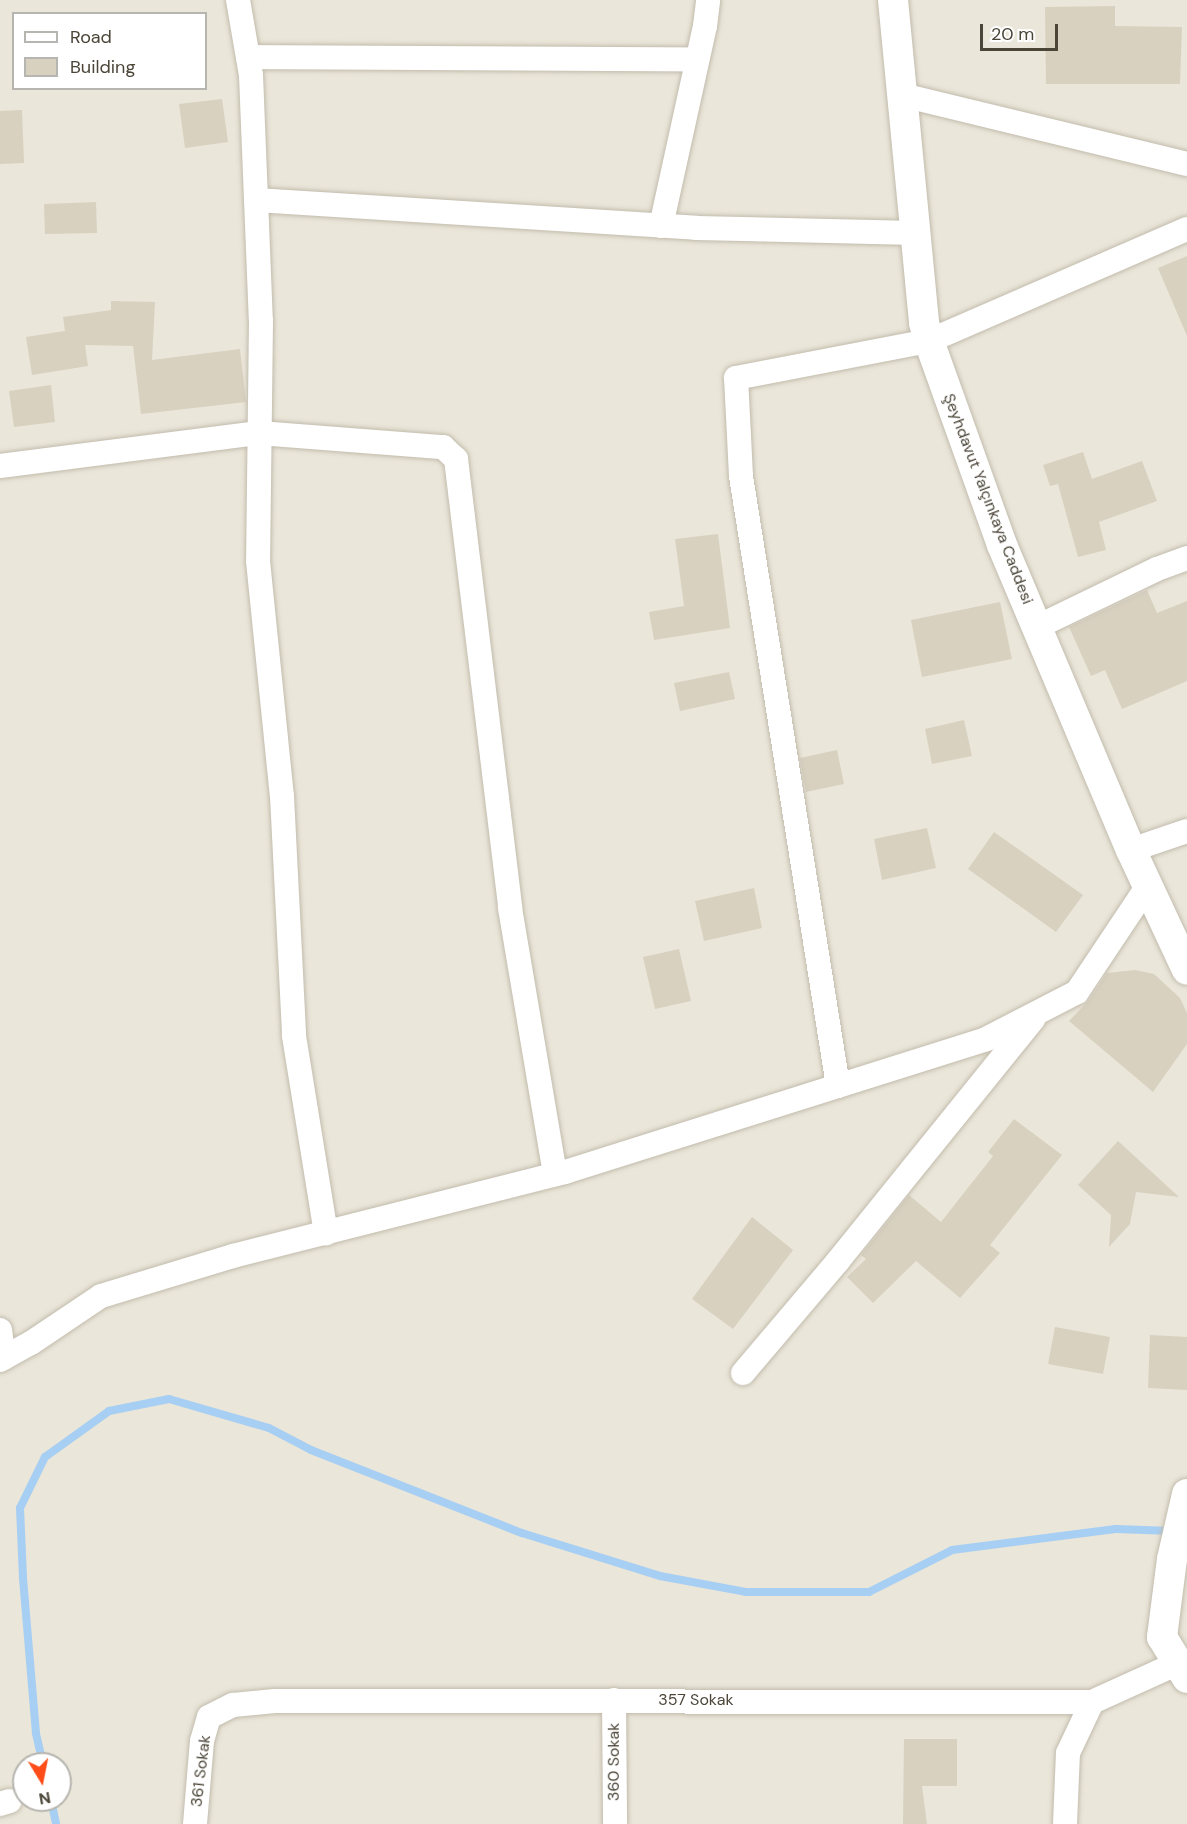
<!DOCTYPE html>
<html>
<head>
<meta charset="utf-8">
<style>
  body { margin:0 }
  #map { position:relative; width:1187px; height:1824px; overflow:hidden; background:#f6f4eb; font-family:"DM Sans",sans-serif }
  div>[style] { position:absolute }
  .residential>* { inset:0; background:#eae6d9 }
  .stream>* { height:8px; margin:-4px; padding:0 4px; transform-origin:4px; border-radius:4px; background:#a7cef3 }
  .building>* { inset:0; background:#d8d1c0 }
  .roads { filter:drop-shadow(0 0 2px #c2bcad) drop-shadow(0 0 2px #c2bcad) }
  .minor>* { height:24px; margin:-12px; padding:0 12px; transform-origin:12px; border-radius:12px; background:#fff }
  .tertiary>* { height:30px; margin:-15px; padding:0 15px; transform-origin:15px; border-radius:15px; background:#fff }
  span { translate:-50% -50%; white-space:nowrap; text-align:center; line-height:1.15; -webkit-text-stroke:5px #fff; paint-order:stroke }
  .street-label { font-size:16px; color:#4b4538 }
  .legend { position:absolute; left:12px; top:12px; width:195px; height:78px; box-sizing:border-box; background:#fff; border:2px solid #b7b5af; margin:0; padding:8px 10px; list-style:none; font-size:18px; color:#4b4538 }
  .legend li { display:flex; align-items:center; gap:12px; height:30px }
  .legend b { width:30px; border:2px solid #b7b5af }
  .north { position:absolute; left:12px; top:1752px; width:60px; height:60px; box-sizing:border-box; background:#fff; border:2px solid #b7b5af; border-radius:50%; rotate:170deg; font-size:16px; font-weight:700; line-height:24px; text-align:center; color:#4b4538 }
  .north::after { content:''; display:block; margin:auto; width:21px; height:27px; background:#ff4d19; clip-path:polygon(50% 0,100% 100%,50% 72%,0 100%) }
  .scale { position:absolute; left:980px; top:24px; width:78px; height:27px; box-sizing:border-box; border:3px solid #4b4538; border-top:0; padding-left:8px; font-size:18px; line-height:21px; white-space:nowrap; color:#4b4538; -webkit-text-stroke:4px #fff; paint-order:stroke }
</style>
</head>
<body>
<div id="map">
  <div class="residential">
    <i style="clip-path:polygon(evenodd,0 0,1187px 0,1187px 1824px,0 1824px,0 0,14px 14px,206px 14px,206px 88px,14px 88px,14px 14px,0 0,24px 1764px,60px 1764px,60px 1800px,24px 1800px,24px 1764px)"></i>
  </div>
  <div class="stream">
    <i style="left:43px;top:1764px;width:32px;rotate:-103deg"></i>
    <i style="left:36px;top:1733px;width:157px;rotate:-94.8deg"></i>
    <i style="left:23px;top:1577px;width:69px;rotate:-92.5deg"></i>
    <i style="left:20px;top:1508px;width:57px;rotate:-63.9deg"></i>
    <i style="left:45px;top:1457px;width:79px;rotate:-35.7deg"></i>
    <i style="left:109px;top:1411px;width:61px;rotate:-11.3deg"></i>
    <i style="left:169px;top:1399px;width:104px;rotate:16.2deg"></i>
    <i style="left:269px;top:1428px;width:47px;rotate:27.6deg"></i>
    <i style="left:311px;top:1450px;width:227px;rotate:21.5deg"></i>
    <i style="left:522px;top:1533px;width:145px;rotate:17.3deg"></i>
    <i style="left:660px;top:1576px;width:87px;rotate:10.5deg"></i>
    <i style="left:746px;top:1592px;width:123px"></i>
    <i style="left:869px;top:1592px;width:93px;rotate:-26.8deg"></i>
    <i style="left:952px;top:1550px;width:165px;rotate:-7.3deg"></i>
    <i style="left:1116px;top:1529px;width:56px;rotate:2deg"></i>
    <i style="left:51px;top:1800px;width:25px;rotate:78deg"></i>
  </div>
  <div class="building">
    <i style="clip-path:polygon(1115px 6px,1115px 26px,1182px 27px,1180px 84px,1046px 84px,1045px 7px)"></i>
    <i style="clip-path:polygon(222px 99px,228px 142px,185px 148px,179px 104px)"></i>
    <i style="clip-path:polygon(22px 110px,24px 163px,0 164px,0 111px)"></i>
    <i style="clip-path:polygon(96px 202px,97px 233px,45px 234px,44px 204px)"></i>
    <i style="clip-path:polygon(1187px 256px,1187px 336px,1158px 268px)"></i>
    <i style="clip-path:polygon(111px 301px,155px 302px,152px 360px,240px 349px,246px 402px,141px 414px,133px 346px,85px 345px,88px 366px,32px 375px,26px 337px,65px 331px,63px 317px,111px 310px)"></i>
    <i style="clip-path:polygon(51px 385px,55px 422px,14px 427px,9px 391px)"></i>
    <i style="clip-path:polygon(1083px 452px,1092px 479px,1142px 461px,1157px 501px,1099px 522px,1106px 550px,1078px 557px,1058px 484px,1050px 486px,1043px 465px)"></i>
    <i style="clip-path:polygon(718px 534px,730px 628px,654px 640px,649px 612px,684px 606px,675px 539px)"></i>
    <i style="clip-path:polygon(1147px 590px,1157px 613px,1187px 601px,1187px 681px,1122px 709px,1105px 670px,1091px 676px,1069px 627px)"></i>
    <i style="clip-path:polygon(1000px 602px,1012px 659px,922px 677px,911px 620px)"></i>
    <i style="clip-path:polygon(729px 672px,735px 699px,680px 711px,674px 683px)"></i>
    <i style="clip-path:polygon(964px 720px,972px 756px,932px 764px,925px 729px)"></i>
    <i style="clip-path:polygon(837px 750px,844px 784px,806px 792px,800px 758px)"></i>
    <i style="clip-path:polygon(927px 828px,936px 868px,882px 880px,874px 839px)"></i>
    <i style="clip-path:polygon(994px 832px,1083px 895px,1056px 932px,968px 869px)"></i>
    <i style="clip-path:polygon(754px 888px,762px 928px,704px 941px,695px 901px)"></i>
    <i style="clip-path:polygon(679px 949px,691px 1001px,655px 1009px,643px 957px)"></i>
    <i style="clip-path:polygon(1135px 970px,1154px 974px,1180px 998px,1187px 1013px,1187px 1044px,1153px 1092px,1069px 1021px,1089px 1000px,1107px 973px)"></i>
    <i style="clip-path:polygon(1014px 1119px,1062px 1155px,990px 1245px,1000px 1253px,960px 1298px,916px 1261px,873px 1303px,847px 1277px,866px 1259px,861px 1255px,909px 1195px,941px 1222px,993px 1156px,988px 1152px)"></i>
    <i style="clip-path:polygon(1118px 1141px,1179px 1197px,1136px 1192px,1130px 1224px,1109px 1247px,1111px 1215px,1078px 1185px)"></i>
    <i style="clip-path:polygon(752px 1217px,793px 1250px,733px 1329px,692px 1299px)"></i>
    <i style="clip-path:polygon(1055px 1327px,1110px 1337px,1103px 1374px,1048px 1364px)"></i>
    <i style="clip-path:polygon(1150px 1335px,1187px 1337px,1187px 1390px,1148px 1388px)"></i>
    <i style="clip-path:polygon(904px 1739px,957px 1739px,957px 1786px,922px 1786px,927px 1824px,903px 1824px)"></i>
  </div>
  <div class="roads">
    <div class="minor">
      <i style="left:238px;top:0;width:76px;rotate:80.2deg"></i>
      <i style="left:251px;top:75px;width:246px;rotate:87.7deg"></i>
      <i style="left:261px;top:321px;width:240px;rotate:90.7deg"></i>
      <i style="left:258px;top:561px;width:236px;rotate:84.2deg"></i>
      <i style="left:282px;top:796px;width:240px;rotate:87.1deg"></i>
      <i style="left:294px;top:1036px;width:200px;rotate:80.8deg"></i>
      <i style="left:248px;top:57px;width:448px;rotate:0.3deg"></i>
      <i style="left:902px;top:95px;width:293px;rotate:13.6deg"></i>
      <i style="left:256px;top:200px;width:441px;rotate:3.6deg"></i>
      <i style="left:696px;top:228px;width:220px;rotate:1.3deg"></i>
      <i style="left:661px;top:226px;width:205px;rotate:-77.6deg"></i>
      <i style="left:705px;top:26px;width:26px;rotate:-83deg"></i>
      <i style="left:0;top:466px;width:261px;rotate:-7.3deg"></i>
      <i style="left:259px;top:433px;width:185px;rotate:4.4deg"></i>
      <i style="left:443px;top:447px;width:18px;rotate:43deg"></i>
      <i style="left:456px;top:459px;width:452px;rotate:83.1deg"></i>
      <i style="left:510px;top:908px;width:270px;rotate:80.4deg"></i>
      <i style="left:1037px;top:627px;width:133px;rotate:-25.8deg"></i>
      <i style="left:1157px;top:569px;width:32px;rotate:-20deg"></i>
      <i style="left:1131px;top:850px;width:59px;rotate:-18.7deg"></i>
      <i style="left:838px;top:1086px;width:618px;rotate:-99.04deg"></i>
      <i style="left:741px;top:476px;width:98px;rotate:-92.9deg"></i>
      <i style="left:736px;top:378px;width:197px;rotate:-10.9deg"></i>
      <i style="left:929px;top:341px;width:281px;rotate:-23.5deg"></i>
      <i style="left:0;top:1330px;width:28px;rotate:82deg"></i>
      <i style="left:0;top:1360px;width:35px;rotate:-29deg"></i>
      <i style="left:31px;top:1343px;width:84px;rotate:-33.9deg"></i>
      <i style="left:101px;top:1296px;width:138px;rotate:-16.9deg"></i>
      <i style="left:233px;top:1256px;width:342px;rotate:-14.2deg"></i>
      <i style="left:565px;top:1172px;width:442px;rotate:-17.5deg"></i>
      <i style="left:986px;top:1039px;width:102px;rotate:-27.3deg"></i>
      <i style="left:1077px;top:992px;width:126px;rotate:-56.3deg"></i>
      <i style="left:743px;top:1373px;width:147px;rotate:-49.7deg"></i>
      <i style="left:838px;top:1261px;width:311px;rotate:-51.1deg"></i>
      <i style="left:614px;top:1700px;width:124px;rotate:89.5deg"></i>
      <i style="left:0;top:1804px;width:10px;rotate:-17deg"></i>
      <i style="left:195px;top:1824px;width:83px;rotate:-85.2deg"></i>
      <i style="left:202px;top:1741px;width:25px;rotate:-74deg"></i>
      <i style="left:209px;top:1717px;width:27px;rotate:-27deg"></i>
      <i style="left:233px;top:1705px;width:42px;rotate:-5.4deg"></i>
      <i style="left:275px;top:1701px;width:817px;rotate:0.07deg"></i>
      <i style="left:1092px;top:1702px;width:94px;rotate:-24.4deg"></i>
      <i style="left:1065px;top:1824px;width:71px;rotate:-87.6deg"></i>
      <i style="left:1068px;top:1753px;width:56px;rotate:-64.8deg"></i>
    </div>
    <div class="tertiary">
      <i style="left:893px;top:0;width:324px;rotate:84.5deg"></i>
      <i style="left:924px;top:323px;width:19px;rotate:74deg"></i>
      <i style="left:929px;top:341px;width:217px;rotate:70.3deg"></i>
      <i style="left:1002px;top:545px;width:331px;rotate:67.1deg"></i>
      <i style="left:1131px;top:850px;width:132px;rotate:65deg"></i>
      <i style="left:1187px;top:1494px;width:67px;rotate:103deg"></i>
      <i style="left:1172px;top:1559px;width:79px;rotate:97.3deg"></i>
      <i style="left:1162px;top:1637px;width:48px;rotate:58.6deg"></i>
    </div>
  </div>
  <div class="street-label">
    <span style="left:988px;top:499px;rotate:69deg">Şeyhdavut Yalçınkaya Caddesi</span>
    <span style="left:696px;top:1700px">357 Sokak</span>
    <span style="left:614px;top:1762px;rotate:-90deg">360 Sokak</span>
    <span style="left:201px;top:1771px;rotate:-83deg">361 Sokak</span>
  </div>
  <ul class="legend">
  <li><b style="height:8px;background:#fff"></b>Road</li>
  <li><b style="height:16px;background:#d8d1c0"></b>Building</li>
  </ul>
  <div class="north">N</div>
  <div class="scale">20 m</div>
</div>
</body>
</html>
